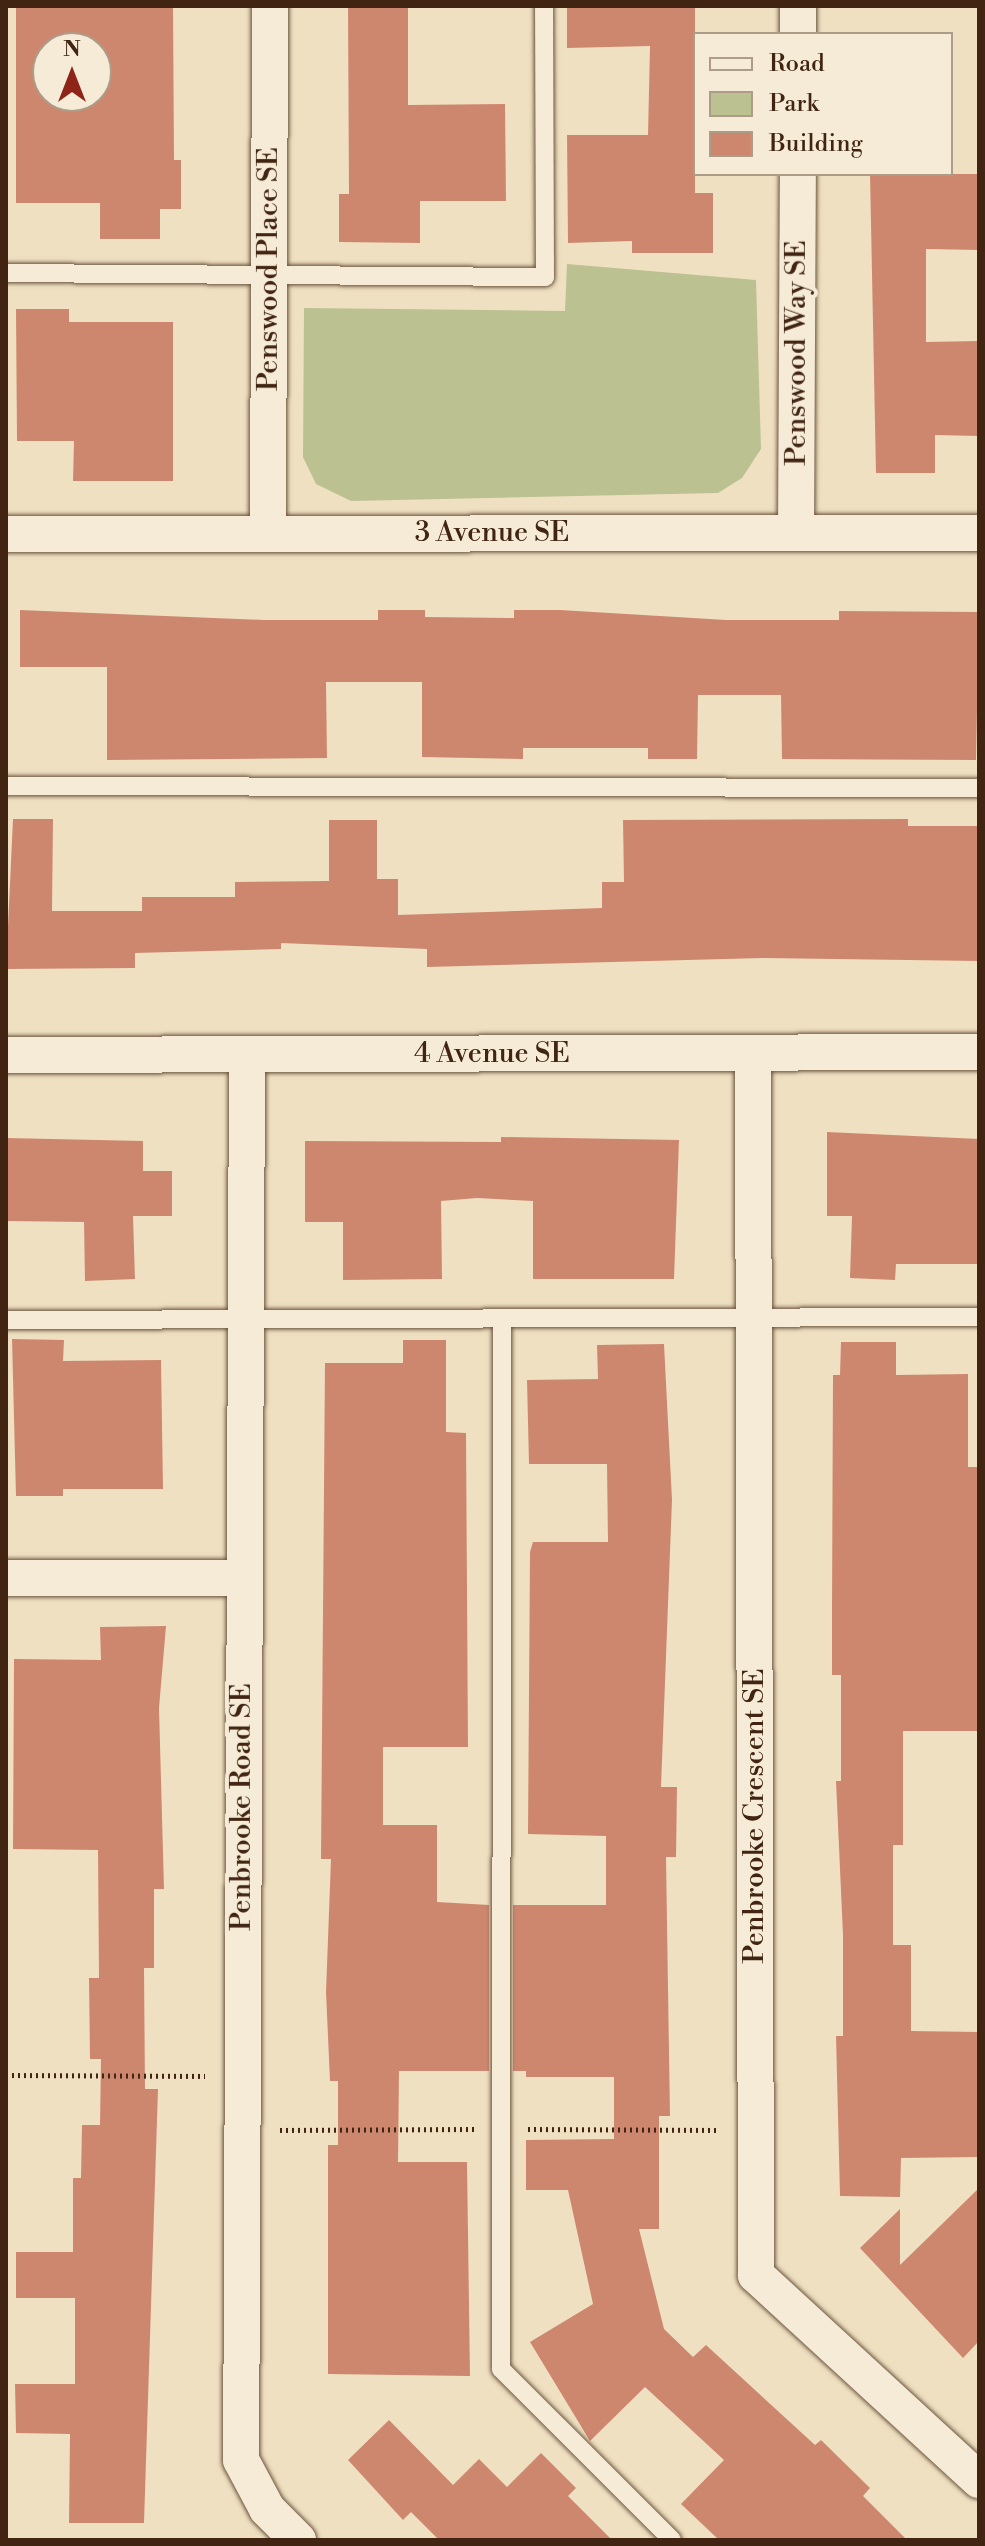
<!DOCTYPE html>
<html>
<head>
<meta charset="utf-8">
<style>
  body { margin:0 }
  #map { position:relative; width:985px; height:2546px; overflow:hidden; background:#efe0c1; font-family:"Libre Bodoni",serif }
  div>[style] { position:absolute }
  .green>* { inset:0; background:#bcc191 }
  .building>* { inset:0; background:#ce876f }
  .path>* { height:5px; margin-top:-2.5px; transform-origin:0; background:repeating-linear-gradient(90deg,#412512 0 2px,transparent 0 6px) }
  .roads { filter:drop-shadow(0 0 2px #6c543e) drop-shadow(0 0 2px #6c543e) }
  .lane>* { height:18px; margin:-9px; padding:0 9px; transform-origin:9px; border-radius:9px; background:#f5ebd7 }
  .street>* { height:36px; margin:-18px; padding:0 18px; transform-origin:18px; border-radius:18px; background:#f5ebd7 }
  span { translate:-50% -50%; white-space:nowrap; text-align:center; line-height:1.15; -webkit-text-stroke:8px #f5ebd7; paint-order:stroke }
  .street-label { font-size:28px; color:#412512 }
  .frame { position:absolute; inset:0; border:8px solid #412512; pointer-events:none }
  .legend { position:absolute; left:693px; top:32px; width:260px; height:144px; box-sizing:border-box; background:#f5ebd7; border:2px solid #ad9c88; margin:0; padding:10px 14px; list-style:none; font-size:24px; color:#412512 }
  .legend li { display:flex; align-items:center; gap:16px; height:40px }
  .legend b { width:40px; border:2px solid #ad9c88 }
  .north { position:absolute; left:32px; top:32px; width:80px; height:80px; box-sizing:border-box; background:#f5ebd7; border:2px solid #ad9c88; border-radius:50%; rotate:0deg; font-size:22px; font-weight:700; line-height:32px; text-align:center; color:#412512 }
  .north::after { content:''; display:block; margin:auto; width:28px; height:36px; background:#8f2418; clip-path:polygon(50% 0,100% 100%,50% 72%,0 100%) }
</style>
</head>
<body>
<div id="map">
  <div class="green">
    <i style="clip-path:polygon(567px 264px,756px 280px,761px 449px,742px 478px,718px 493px,351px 501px,316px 484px,303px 457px,304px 308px,565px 311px)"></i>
  </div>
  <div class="building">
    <i style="clip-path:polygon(evenodd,16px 6px,173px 6px,174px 160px,181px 160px,181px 209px,160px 209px,160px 239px,100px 239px,100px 203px,16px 203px,16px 6px,48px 48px,96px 48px,96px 96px,48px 96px,48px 48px)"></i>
    <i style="clip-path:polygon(348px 6px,408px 6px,408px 105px,505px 104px,506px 201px,420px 201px,420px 243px,339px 242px,339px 194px,349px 194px)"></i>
    <i style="clip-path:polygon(567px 6px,695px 7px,695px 193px,713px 193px,713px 253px,632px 253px,632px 241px,568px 243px,567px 135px,648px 135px,650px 46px,567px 48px)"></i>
    <i style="clip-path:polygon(870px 174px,979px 174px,979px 250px,926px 249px,926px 342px,979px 341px,979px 436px,935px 435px,935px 473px,876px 473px)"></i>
    <i style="clip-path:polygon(16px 309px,69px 309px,69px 322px,173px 322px,173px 481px,73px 481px,74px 441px,17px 441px)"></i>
    <i style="clip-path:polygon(20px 610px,264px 620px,378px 620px,378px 610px,425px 610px,425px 617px,514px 618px,514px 610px,560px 610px,726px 620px,839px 620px,839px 611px,979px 612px,976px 760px,782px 759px,781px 695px,698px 695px,697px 759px,648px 759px,648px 748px,523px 748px,523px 759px,422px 757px,422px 682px,326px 682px,327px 758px,107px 760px,107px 667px,20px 667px)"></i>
    <i style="clip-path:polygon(13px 819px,53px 819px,52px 911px,142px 911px,142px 897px,235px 897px,235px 882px,329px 881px,329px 820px,377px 820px,377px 879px,398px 879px,398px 915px,602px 908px,602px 882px,624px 882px,623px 820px,908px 819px,908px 826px,979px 826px,979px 961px,763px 958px,427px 967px,427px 949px,281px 943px,281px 949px,135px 953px,135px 968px,6px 969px)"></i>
    <i style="clip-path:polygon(827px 1132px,979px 1139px,979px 1264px,896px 1264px,895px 1280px,850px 1278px,852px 1216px,827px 1216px)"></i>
    <i style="clip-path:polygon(501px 1137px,679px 1140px,674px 1279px,533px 1279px,533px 1201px,477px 1198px,441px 1201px,442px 1279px,343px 1280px,343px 1222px,305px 1222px,305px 1141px,501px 1142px)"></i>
    <i style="clip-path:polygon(6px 1138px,143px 1141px,143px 1171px,172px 1171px,172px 1216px,133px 1216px,135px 1279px,85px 1281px,84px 1222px,6px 1221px)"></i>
    <i style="clip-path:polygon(12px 1339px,64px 1340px,63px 1361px,161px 1360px,163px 1489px,63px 1489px,63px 1496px,16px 1496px)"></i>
    <i style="clip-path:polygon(403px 1340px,446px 1340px,446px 1432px,466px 1433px,468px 1747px,383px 1747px,383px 1825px,437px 1825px,437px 1902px,489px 1905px,489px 2071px,399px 2071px,398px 2162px,467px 2162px,470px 2376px,328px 2374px,328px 2145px,338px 2145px,338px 2081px,330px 2081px,326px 1992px,331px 1859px,321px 1859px,325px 1363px,403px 1363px)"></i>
    <i style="clip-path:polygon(841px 1342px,896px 1342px,896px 1375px,968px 1374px,968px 1467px,977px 1467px,979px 1731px,903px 1731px,903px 1845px,893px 1845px,893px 1945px,911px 1945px,911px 2031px,979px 2032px,979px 2157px,901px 2158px,900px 2197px,840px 2196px,836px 2036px,843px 2036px,843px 1935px,836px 1781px,841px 1781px,841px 1675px,832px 1675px,832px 1609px,833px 1375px,840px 1375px)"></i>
    <i style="clip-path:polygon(664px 1344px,672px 1500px,661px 1787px,677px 1787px,676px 1857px,666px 1857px,670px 2116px,659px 2116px,659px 2229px,639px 2229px,664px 2329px,693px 2357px,706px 2345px,815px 2445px,821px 2440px,870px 2488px,863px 2496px,907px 2540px,719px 2540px,681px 2504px,724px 2460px,645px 2387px,590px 2441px,530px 2342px,593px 2304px,568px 2190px,526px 2190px,526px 2140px,614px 2139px,614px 2077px,526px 2077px,526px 2071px,513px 2071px,513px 1905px,606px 1905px,606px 1836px,528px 1834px,530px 1552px,533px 1542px,608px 1542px,607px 1464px,529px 1464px,527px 1380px,598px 1379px,597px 1345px)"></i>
    <i style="clip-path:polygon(166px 1626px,159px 1708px,164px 1889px,154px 1889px,154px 1968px,144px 1968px,145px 2089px,158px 2089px,144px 2523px,69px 2523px,70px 2434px,16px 2433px,15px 2384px,75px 2384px,75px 2298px,16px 2298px,16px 2252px,73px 2252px,73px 2178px,81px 2178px,82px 2125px,100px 2125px,101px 2059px,90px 2059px,89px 1978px,99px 1978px,98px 1850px,13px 1849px,14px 1659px,101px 1660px,100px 1627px)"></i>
    <i style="clip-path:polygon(979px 2188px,979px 2341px,963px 2358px,860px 2248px,900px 2209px,900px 2265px)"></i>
    <i style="clip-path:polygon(389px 2420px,453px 2485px,479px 2459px,507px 2487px,541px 2453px,576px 2488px,568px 2496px,612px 2540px,439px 2540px,411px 2512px,403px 2520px,348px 2460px)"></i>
  </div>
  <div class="path">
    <i style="left:6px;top:2075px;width:199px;rotate:0.3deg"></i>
    <i style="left:528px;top:2129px;width:190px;rotate:0.3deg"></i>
    <i style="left:280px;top:2130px;width:194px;rotate:-0.3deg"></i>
  </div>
  <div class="roads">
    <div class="lane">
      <i style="left:6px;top:273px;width:539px;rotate:0.43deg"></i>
      <i style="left:545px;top:277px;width:271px;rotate:-90.2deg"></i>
      <i style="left:6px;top:786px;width:973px;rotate:0.12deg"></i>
      <i style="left:502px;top:1318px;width:1051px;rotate:90.05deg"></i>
      <i style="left:501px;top:2369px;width:242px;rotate:45deg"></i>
      <i style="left:6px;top:1320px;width:973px;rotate:-0.18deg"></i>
    </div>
    <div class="street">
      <i style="left:798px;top:34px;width:28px;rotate:-90deg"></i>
      <i style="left:268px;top:533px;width:527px;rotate:-89.78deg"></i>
      <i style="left:796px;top:533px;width:359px;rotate:-89.7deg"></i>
      <i style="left:6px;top:534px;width:973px;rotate:-0.06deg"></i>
      <i style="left:753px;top:1053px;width:1222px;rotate:89.86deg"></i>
      <i style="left:756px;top:2275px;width:303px;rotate:42.6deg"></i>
      <i style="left:247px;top:1054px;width:1406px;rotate:90.24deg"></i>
      <i style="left:241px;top:2460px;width:55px;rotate:62deg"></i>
      <i style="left:267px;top:2509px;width:44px;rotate:45deg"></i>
      <i style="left:6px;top:1055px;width:973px;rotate:-0.18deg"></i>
      <i style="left:6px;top:1578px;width:237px"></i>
    </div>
  </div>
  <div class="street-label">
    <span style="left:269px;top:269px;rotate:-90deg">Penswood Place SE</span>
    <span style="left:797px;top:353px;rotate:-90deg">Penswood Way SE</span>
    <span style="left:492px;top:533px">3 Avenue SE</span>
    <span style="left:492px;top:1054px">4 Avenue SE</span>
    <span style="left:242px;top:1807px;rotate:-90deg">Penbrooke Road SE</span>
    <span style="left:755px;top:1816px;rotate:-90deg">Penbrooke Crescent SE</span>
  </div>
  <div class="frame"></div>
  <ul class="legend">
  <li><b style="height:10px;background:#f5ebd7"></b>Road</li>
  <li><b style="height:22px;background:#bcc191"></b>Park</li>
  <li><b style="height:22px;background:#ce876f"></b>Building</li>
  </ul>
  <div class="north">N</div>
</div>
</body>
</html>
